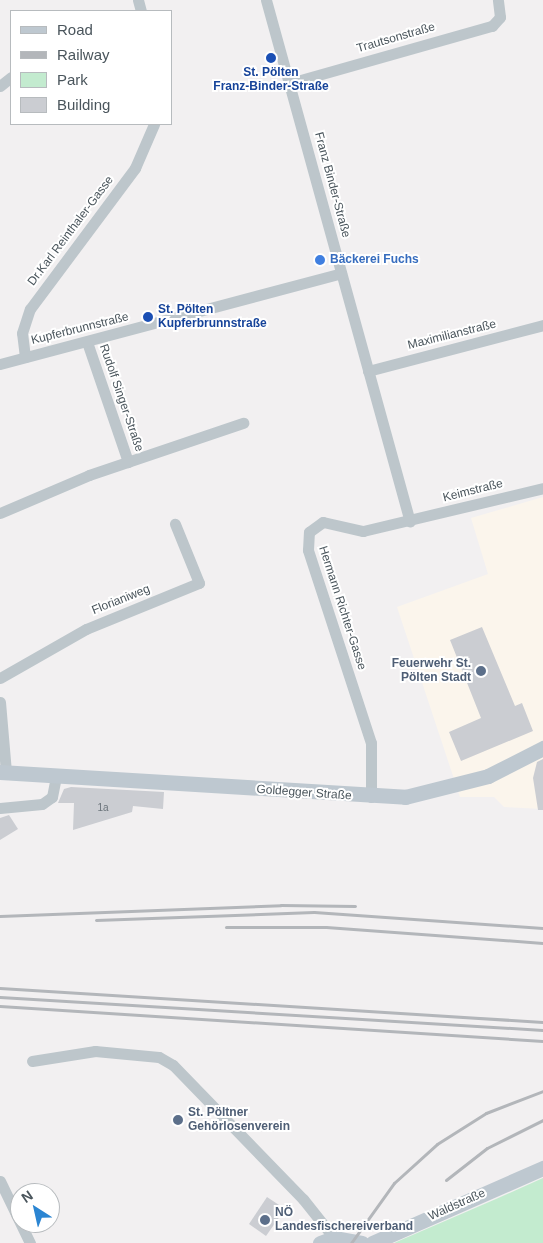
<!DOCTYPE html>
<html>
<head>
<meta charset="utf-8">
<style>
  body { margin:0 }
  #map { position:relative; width:543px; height:1243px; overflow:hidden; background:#f2f0f1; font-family:Arial,sans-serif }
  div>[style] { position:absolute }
  .commercial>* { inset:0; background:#fbf5ec }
  .green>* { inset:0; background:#c3ebcf }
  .building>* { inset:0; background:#cbcdd2 }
  .street>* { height:11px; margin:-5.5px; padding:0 5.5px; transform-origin:5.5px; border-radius:5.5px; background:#bdc6cb }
  .secondary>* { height:15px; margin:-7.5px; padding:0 7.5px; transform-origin:7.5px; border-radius:7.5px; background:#bec8d0 }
  .rail>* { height:3px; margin:-1.5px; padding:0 1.5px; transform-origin:1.5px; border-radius:1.5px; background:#b3b6ba }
  .dots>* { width:14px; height:14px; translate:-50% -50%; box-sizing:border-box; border:2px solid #fff; border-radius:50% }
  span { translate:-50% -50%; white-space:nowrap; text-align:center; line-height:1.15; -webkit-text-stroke:4px #fff; paint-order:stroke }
  .number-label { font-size:10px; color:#6a737a }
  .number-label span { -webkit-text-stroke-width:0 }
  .street-label { font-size:12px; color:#4a555c }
  .transit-label { font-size:12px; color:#164399; font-weight:700 }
  .left { translate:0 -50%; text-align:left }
  .shop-label { font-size:12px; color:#366cbe; font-weight:700 }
  .service-label { font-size:12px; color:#4e5e75; font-weight:700 }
  .right { translate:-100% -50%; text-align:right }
  .legend { position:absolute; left:10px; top:10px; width:162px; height:115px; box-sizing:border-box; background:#fff; border:1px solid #b7bbbe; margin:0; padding:6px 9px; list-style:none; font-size:15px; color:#4a555c }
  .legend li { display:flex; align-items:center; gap:10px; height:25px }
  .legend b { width:25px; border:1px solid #b7bbbe }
  .north { position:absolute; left:10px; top:1183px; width:50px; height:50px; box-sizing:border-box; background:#fff; border:1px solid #b7bbbe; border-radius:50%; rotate:325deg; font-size:14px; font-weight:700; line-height:20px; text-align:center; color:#4a555c }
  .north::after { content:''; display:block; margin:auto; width:18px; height:22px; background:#2b85d2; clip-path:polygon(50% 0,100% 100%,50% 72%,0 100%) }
</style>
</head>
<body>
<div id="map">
  <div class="commercial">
    <i style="clip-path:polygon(543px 497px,543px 809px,504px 807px,494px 797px,460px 797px,397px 607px,488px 574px,471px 518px)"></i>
  </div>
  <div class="green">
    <i style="clip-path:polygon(543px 1178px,543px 1243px,394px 1243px,496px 1199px)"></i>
  </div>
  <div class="building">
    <i style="clip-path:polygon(482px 627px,515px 706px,522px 703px,533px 731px,461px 761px,449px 732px,481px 718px,450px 640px)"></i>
    <i style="clip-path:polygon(543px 759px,543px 810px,538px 810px,533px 778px,537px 762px)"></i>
    <i style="clip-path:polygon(71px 787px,164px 792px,163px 809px,133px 806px,132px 812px,73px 830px,74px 803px,58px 803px,64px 789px)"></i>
    <i style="clip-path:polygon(9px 815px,18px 829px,0 840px,0 818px)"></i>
    <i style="clip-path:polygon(267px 1197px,285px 1209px,266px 1236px,249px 1224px)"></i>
  </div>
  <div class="street">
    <i style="left:138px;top:0;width:11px;rotate:75deg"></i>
    <i style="left:266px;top:0;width:541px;rotate:74.58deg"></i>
    <i style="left:290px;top:83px;width:210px;rotate:-15.8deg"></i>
    <i style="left:492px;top:26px;width:12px;rotate:-48deg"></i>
    <i style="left:500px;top:17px;width:17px;rotate:-97deg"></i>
    <i style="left:0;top:86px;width:14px;rotate:-39deg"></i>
    <i style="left:87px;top:342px;width:127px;rotate:71.1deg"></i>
    <i style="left:25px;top:357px;width:24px;rotate:-97deg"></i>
    <i style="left:22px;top:333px;width:25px;rotate:-72deg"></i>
    <i style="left:30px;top:309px;width:176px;rotate:-53.3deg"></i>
    <i style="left:135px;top:168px;width:48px;rotate:-66.6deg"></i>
    <i style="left:0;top:364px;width:353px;rotate:-14.9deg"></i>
    <i style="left:368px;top:371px;width:181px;rotate:-14.7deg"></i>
    <i style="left:0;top:513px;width:97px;rotate:-23.1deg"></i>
    <i style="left:89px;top:475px;width:163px;rotate:-18.7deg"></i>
    <i style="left:0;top:678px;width:99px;rotate:-29.7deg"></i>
    <i style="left:86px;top:629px;width:122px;rotate:-22.2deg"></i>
    <i style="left:199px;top:583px;width:64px;rotate:-112.1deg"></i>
    <i style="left:0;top:702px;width:70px;rotate:85.1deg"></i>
    <i style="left:371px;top:797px;width:54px;rotate:-90deg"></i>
    <i style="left:371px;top:743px;width:203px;rotate:-108.1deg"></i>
    <i style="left:308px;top:550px;width:18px;rotate:-87deg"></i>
    <i style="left:309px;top:532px;width:17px;rotate:-36deg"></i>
    <i style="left:323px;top:522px;width:41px;rotate:12.7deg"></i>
    <i style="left:363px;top:531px;width:185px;rotate:-13.4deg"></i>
    <i style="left:0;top:808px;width:42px;rotate:-5.4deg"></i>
    <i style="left:42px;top:804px;width:12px;rotate:-35deg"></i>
    <i style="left:52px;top:797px;width:21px;rotate:-79deg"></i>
    <i style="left:32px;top:1061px;width:64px;rotate:-9deg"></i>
    <i style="left:95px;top:1051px;width:64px;rotate:5.4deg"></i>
    <i style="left:159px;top:1057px;width:16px;rotate:30deg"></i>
    <i style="left:173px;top:1065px;width:187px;rotate:45.9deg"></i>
    <i style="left:303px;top:1199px;width:50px;rotate:51.5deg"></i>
    <i style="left:0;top:1181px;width:69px;rotate:64.2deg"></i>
  </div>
  <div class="secondary">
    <i style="left:0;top:772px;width:406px;rotate:3.5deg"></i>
    <i style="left:405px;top:797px;width:86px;rotate:-14.2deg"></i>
    <i style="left:488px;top:776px;width:62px;rotate:-27deg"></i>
    <i style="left:320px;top:1243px;width:15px;rotate:-20deg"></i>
    <i style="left:334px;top:1238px;width:28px;rotate:10deg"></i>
    <i style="left:372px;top:1243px;width:187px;rotate:-23.7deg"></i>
  </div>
  <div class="rail">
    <i style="left:0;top:916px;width:281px;rotate:-2.2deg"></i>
    <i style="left:281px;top:905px;width:74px;rotate:0.8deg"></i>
    <i style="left:96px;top:920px;width:218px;rotate:-2.1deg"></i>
    <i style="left:314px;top:912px;width:230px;rotate:4deg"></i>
    <i style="left:226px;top:927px;width:100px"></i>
    <i style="left:326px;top:927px;width:218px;rotate:4.2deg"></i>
    <i style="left:0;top:988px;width:544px;rotate:3.58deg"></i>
    <i style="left:0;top:997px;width:544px;rotate:3.48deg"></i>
    <i style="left:0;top:1006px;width:544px;rotate:3.69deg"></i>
    <i style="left:446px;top:1180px;width:52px;rotate:-38deg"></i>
    <i style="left:487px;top:1148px;width:63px;rotate:-26.6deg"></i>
    <i style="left:351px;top:1243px;width:74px;rotate:-54.4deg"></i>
    <i style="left:394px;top:1183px;width:58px;rotate:-42.2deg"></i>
    <i style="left:437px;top:1144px;width:58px;rotate:-32.3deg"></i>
    <i style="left:486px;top:1113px;width:61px;rotate:-21.1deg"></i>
  </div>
  <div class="dots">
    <i style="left:271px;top:58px;background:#1a4fb4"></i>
    <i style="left:320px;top:260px;background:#3f7fe0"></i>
    <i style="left:148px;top:317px;background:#1a4fb4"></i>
    <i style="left:481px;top:671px;background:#5c6f8a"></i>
    <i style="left:178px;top:1120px;background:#5c6f8a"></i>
    <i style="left:265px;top:1220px;background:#5c6f8a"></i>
  </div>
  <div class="number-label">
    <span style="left:103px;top:808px">1a</span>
  </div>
  <div class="street-label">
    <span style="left:396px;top:38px;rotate:-16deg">Trautsonstraße</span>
    <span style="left:332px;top:185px;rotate:75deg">Franz Binder-Straße</span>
    <span style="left:71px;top:231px;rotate:-53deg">Dr.Karl Reinthaler-Gasse</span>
    <span style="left:80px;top:329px;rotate:-14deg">Kupferbrunnstraße</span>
    <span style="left:452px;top:335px;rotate:-14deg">Maximilianstraße</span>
    <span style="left:121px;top:398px;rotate:71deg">Rudolf Singer-Straße</span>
    <span style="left:473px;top:491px;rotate:-14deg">Keimstraße</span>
    <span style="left:121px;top:600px;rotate:-22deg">Florianiweg</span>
    <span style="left:342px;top:608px;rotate:72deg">Hermann Richter-Gasse</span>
    <span style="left:304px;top:793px;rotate:4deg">Goldegger Straße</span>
    <span style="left:457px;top:1205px;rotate:-24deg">Waldstraße</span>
  </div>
  <div class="transit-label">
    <span style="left:271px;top:80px">St. Pölten<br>Franz-Binder-Straße</span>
    <span class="left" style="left:158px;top:317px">St. Pölten<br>Kupferbrunnstraße</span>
  </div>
  <div class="shop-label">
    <span class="left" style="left:330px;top:260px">Bäckerei Fuchs</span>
  </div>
  <div class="service-label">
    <span class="right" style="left:471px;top:671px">Feuerwehr St.<br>Pölten Stadt</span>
    <span class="left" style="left:188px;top:1120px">St. Pöltner<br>Gehörlosenverein</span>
    <span class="left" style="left:275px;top:1220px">NÖ<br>Landesfischereiverband</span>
  </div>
  <ul class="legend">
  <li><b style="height:6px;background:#bec8d0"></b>Road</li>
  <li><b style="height:6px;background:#b3b6ba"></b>Railway</li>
  <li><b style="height:14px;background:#c3ebcf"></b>Park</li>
  <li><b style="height:14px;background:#cbcdd2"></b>Building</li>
  </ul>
  <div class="north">N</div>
</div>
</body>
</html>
